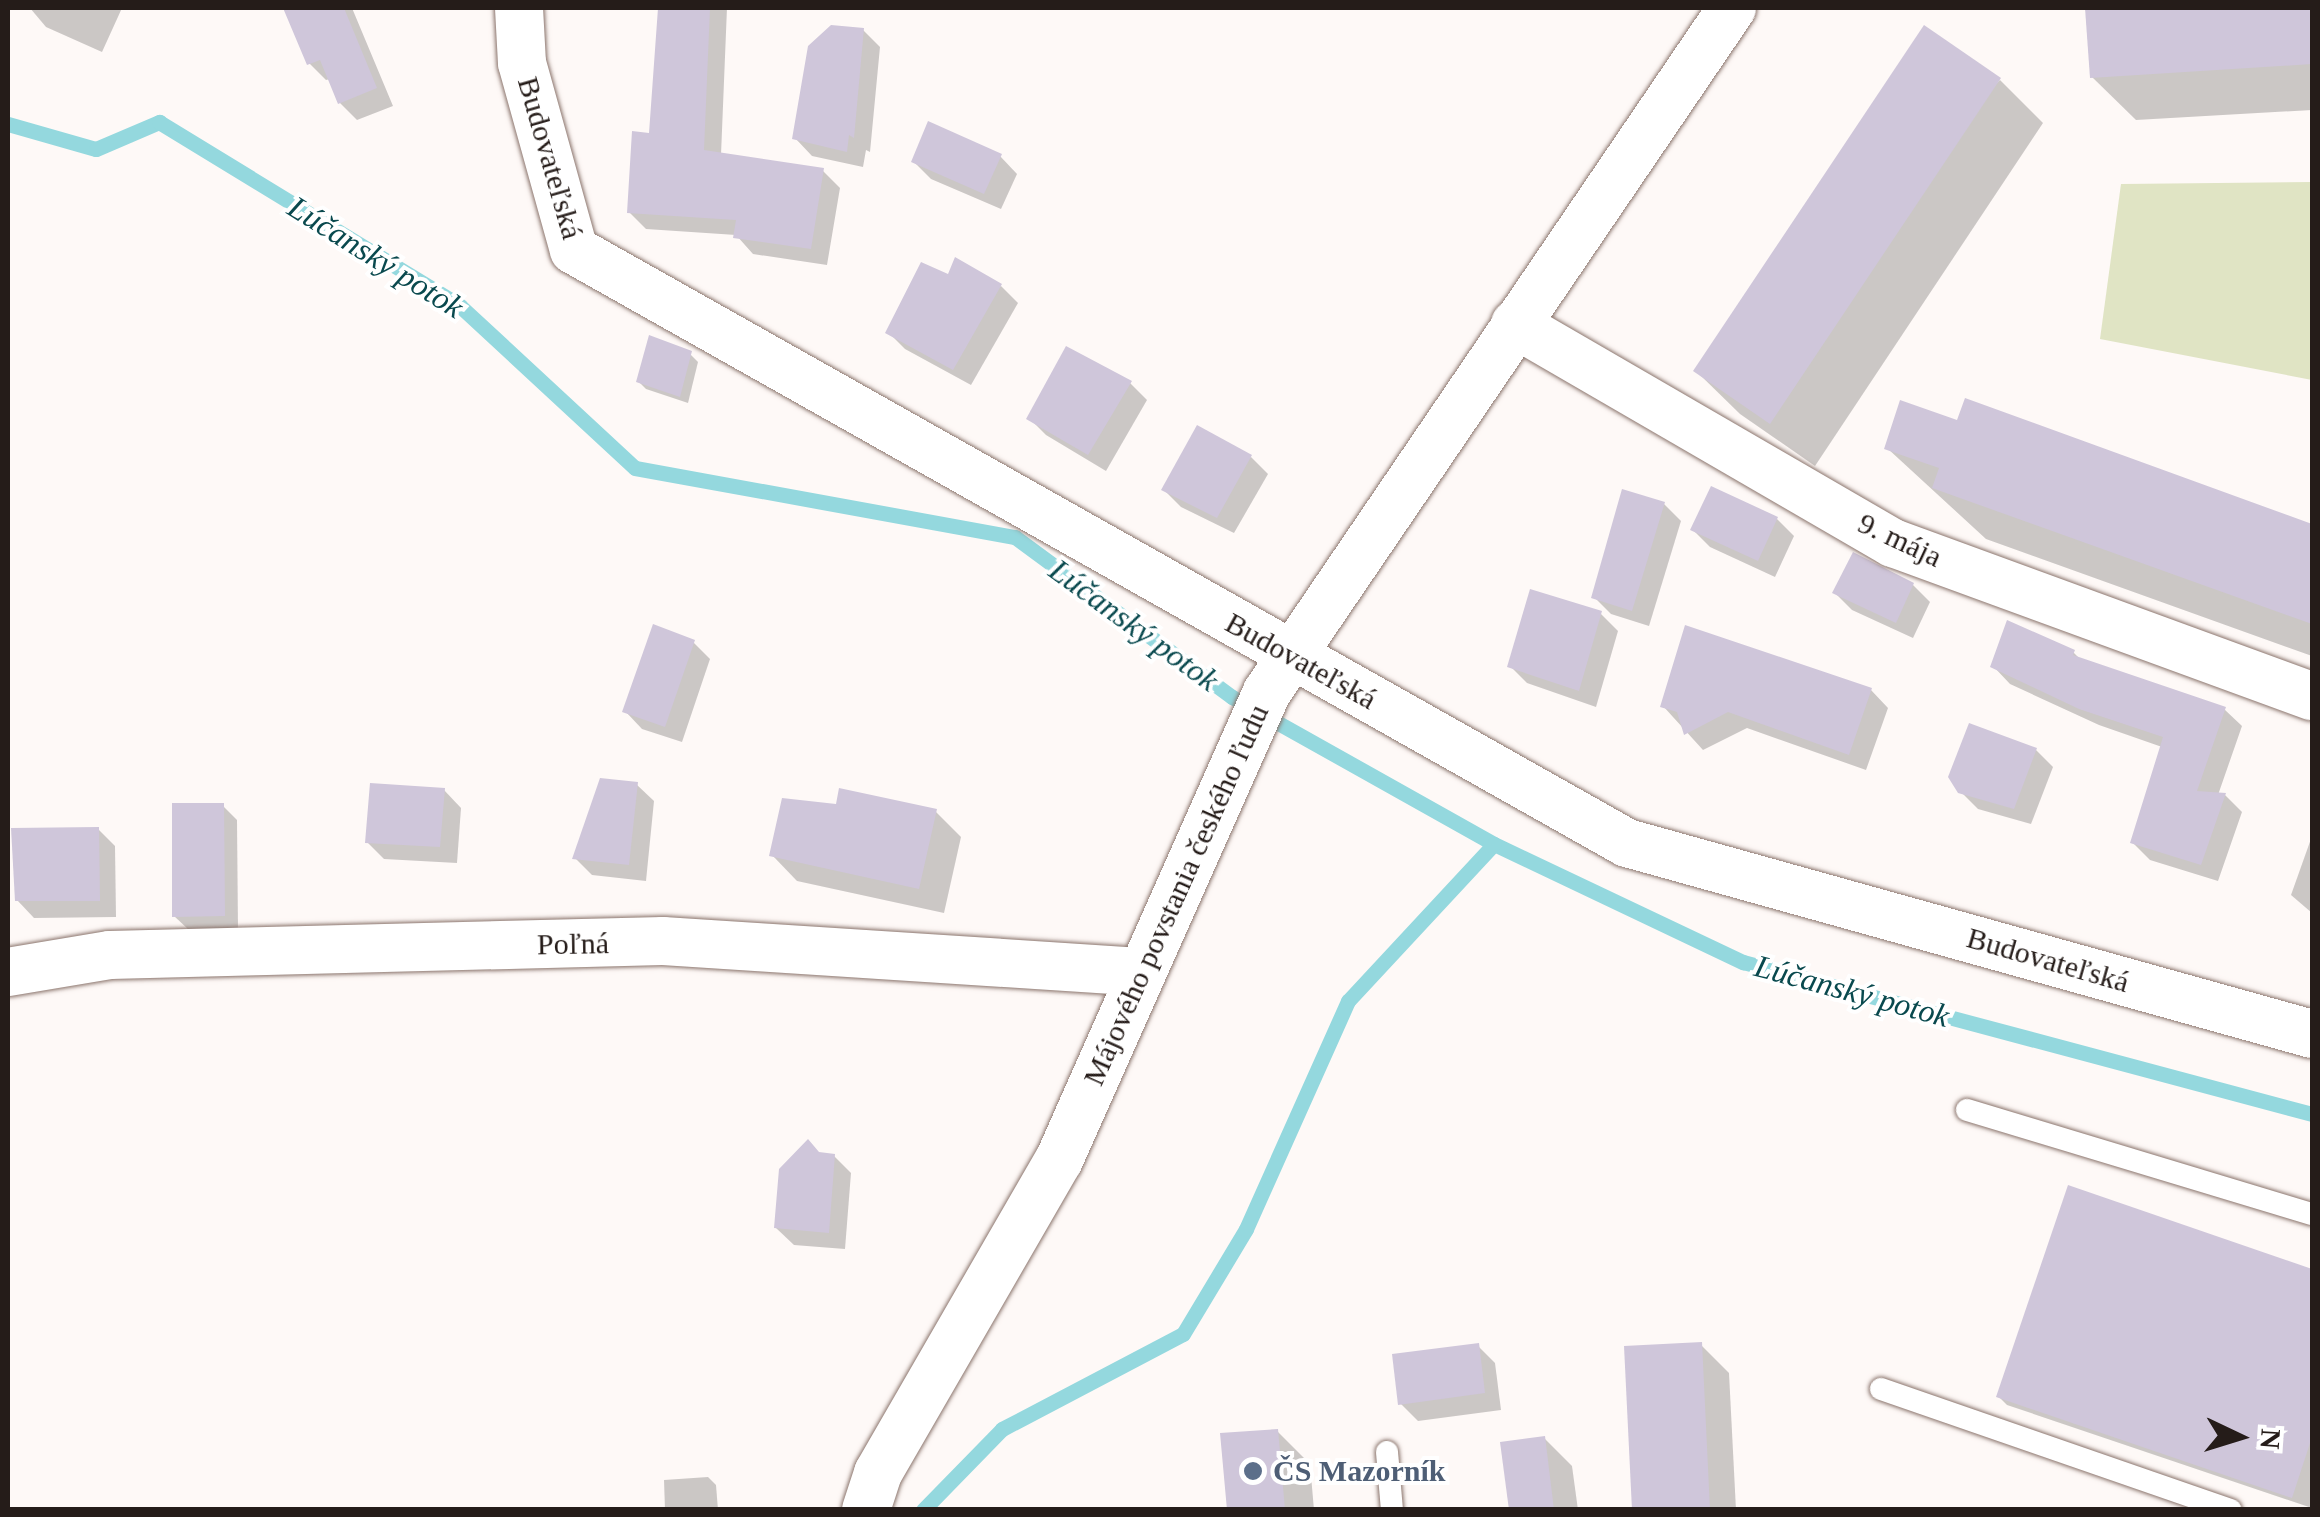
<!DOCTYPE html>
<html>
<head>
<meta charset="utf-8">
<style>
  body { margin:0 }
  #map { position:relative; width:2320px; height:1517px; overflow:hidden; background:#fef9f7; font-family:Georgia,serif }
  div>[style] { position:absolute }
  .green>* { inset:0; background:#e0e4c4 }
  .shadow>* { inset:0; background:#0003 }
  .stream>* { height:15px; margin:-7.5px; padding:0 7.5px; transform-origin:7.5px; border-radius:7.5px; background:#94d8de }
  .building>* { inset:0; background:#cfc6da }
  .roads { filter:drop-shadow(0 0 2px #8b756d) drop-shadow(0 0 2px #8b756d) }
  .lane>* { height:22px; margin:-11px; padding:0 11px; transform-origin:11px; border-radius:11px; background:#fff }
  .street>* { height:48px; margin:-24px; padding:0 24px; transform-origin:24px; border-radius:24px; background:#fff }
  .dots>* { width:28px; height:28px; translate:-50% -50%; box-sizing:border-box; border:5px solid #fff; border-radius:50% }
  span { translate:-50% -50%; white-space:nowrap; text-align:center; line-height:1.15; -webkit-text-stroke:8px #fff; paint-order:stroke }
  .street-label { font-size:30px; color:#251c19 }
  .service-label { font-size:30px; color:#4e5e75; font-weight:700 }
  .left { translate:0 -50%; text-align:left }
  .water-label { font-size:32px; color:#09494e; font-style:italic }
  .frame { position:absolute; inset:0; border:10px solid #251c19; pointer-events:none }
  .north { position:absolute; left:2190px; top:1387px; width:100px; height:100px; -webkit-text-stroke:8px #fff; paint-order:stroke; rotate:94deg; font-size:28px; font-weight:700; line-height:40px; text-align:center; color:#251c19 }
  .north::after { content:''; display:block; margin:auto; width:35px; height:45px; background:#251c19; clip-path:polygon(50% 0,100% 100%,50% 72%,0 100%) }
</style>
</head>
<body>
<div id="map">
  <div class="green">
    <i style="clip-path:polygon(2312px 182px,2312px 380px,2100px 339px,2121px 184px)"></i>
  </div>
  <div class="shadow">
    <i style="clip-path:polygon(30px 8px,122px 8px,102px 52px,46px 27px)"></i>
    <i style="clip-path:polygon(352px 8px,393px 106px,357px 120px,340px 103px,330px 79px,326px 80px,309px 63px,286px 9px)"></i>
    <i style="clip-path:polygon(660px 8px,727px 8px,721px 155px,823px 171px,840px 188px,827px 265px,753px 254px,736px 235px,646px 229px,629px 212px,651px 135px)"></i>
    <i style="clip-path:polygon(2087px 8px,2312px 8px,2312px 110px,2136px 120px,2092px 77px)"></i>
    <i style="clip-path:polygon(863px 30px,880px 47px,870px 152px,866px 150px,863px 167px,812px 156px,795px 138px)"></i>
    <i style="clip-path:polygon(2000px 80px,2043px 123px,1815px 466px,1740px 414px,1696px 371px)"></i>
    <i style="clip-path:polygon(1000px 156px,1017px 174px,1001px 209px,931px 179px,914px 162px)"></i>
    <i style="clip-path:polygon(1001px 286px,1018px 303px,971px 385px,905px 349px,888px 332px)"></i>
    <i style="clip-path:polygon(690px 354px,698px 362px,688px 403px,646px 389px,638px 381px)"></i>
    <i style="clip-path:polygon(1130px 383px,1147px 400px,1106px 471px,1046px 435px,1029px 418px)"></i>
    <i style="clip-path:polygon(1966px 401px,2312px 527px,2312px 656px,1986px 539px,1887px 448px,1958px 424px)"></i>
    <i style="clip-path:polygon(1251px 457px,1268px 474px,1234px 533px,1181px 507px,1164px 490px)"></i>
    <i style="clip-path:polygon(1664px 504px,1681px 521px,1649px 626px,1611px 614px,1594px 597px)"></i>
    <i style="clip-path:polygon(1777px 519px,1794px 536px,1775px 577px,1710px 547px,1693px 530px)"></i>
    <i style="clip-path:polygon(1913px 585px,1930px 602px,1913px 638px,1852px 610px,1835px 593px)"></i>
    <i style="clip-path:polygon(1601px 614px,1618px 631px,1596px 707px,1527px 683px,1510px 666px)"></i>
    <i style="clip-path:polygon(693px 642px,710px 659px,682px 742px,642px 729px,625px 711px)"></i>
    <i style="clip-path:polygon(2073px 652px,2081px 660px,2224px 709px,2242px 726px,2218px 795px,2225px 795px,2242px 812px,2218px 881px,2150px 860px,2133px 843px,2162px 747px,2099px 725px,2010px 684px,1993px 666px)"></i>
    <i style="clip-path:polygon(1871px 690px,1888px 708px,1866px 770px,1747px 728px,1703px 750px,1663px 706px)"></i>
    <i style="clip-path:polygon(2036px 750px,2053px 767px,2031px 824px,1978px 809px,1960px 791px)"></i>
    <i style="clip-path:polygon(636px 784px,654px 801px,646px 881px,592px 875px,575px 858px)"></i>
    <i style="clip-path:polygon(444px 790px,461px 808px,457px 863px,384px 859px,367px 842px)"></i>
    <i style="clip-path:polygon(223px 806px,237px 820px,238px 930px,189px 930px,174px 916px)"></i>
    <i style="clip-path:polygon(935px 811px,961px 837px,944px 913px,797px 881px,772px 855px)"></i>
    <i style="clip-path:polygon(98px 829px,115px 846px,116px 917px,34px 918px,17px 900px)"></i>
    <i style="clip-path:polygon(2312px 836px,2312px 913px,2291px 895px)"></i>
    <i style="clip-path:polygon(821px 1155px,834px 1156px,851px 1173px,845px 1249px,794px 1245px,776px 1228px)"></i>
    <i style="clip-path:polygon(2070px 1188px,2312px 1271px,2312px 1508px,2007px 1405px,1999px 1397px)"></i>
    <i style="clip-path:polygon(1701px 1345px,1729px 1373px,1736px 1510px,1634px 1510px)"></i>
    <i style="clip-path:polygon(1478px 1346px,1495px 1363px,1501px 1410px,1418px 1421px,1401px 1404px)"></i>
    <i style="clip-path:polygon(1277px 1431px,1310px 1464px,1314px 1510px,1229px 1510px)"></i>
    <i style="clip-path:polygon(1545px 1439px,1572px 1466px,1578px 1510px,1511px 1510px)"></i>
    <i style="clip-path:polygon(708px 1477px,716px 1485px,718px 1510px,665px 1510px,664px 1480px)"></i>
  </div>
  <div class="stream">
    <i style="left:8px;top:124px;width:91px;rotate:15.9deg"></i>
    <i style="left:96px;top:149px;width:69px;rotate:-23.2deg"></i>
    <i style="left:159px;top:122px;width:353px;rotate:31.4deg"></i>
    <i style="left:460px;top:306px;width:238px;rotate:42.8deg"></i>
    <i style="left:635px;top:468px;width:386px;rotate:10.3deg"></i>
    <i style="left:1015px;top:537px;width:270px;rotate:36.4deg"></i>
    <i style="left:1232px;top:697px;width:300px;rotate:29.3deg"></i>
    <i style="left:1494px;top:844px;width:276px;rotate:25.4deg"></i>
    <i style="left:1743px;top:962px;width:589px;rotate:14.96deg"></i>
    <i style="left:923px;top:1510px;width:113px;rotate:-45.7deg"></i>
    <i style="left:1002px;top:1429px;width:204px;rotate:-27.7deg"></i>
    <i style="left:1183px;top:1334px;width:122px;rotate:-59deg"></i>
    <i style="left:1246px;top:1229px;width:250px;rotate:-65.9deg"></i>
    <i style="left:1348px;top:1001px;width:214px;rotate:-47.1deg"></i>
  </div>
  <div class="building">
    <i style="clip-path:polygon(283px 8px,344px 8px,377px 88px,338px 104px,320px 60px,307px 65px)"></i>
    <i style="clip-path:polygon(658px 8px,710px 8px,704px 150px,824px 168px,811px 249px,733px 238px,736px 220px,627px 213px,632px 131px,649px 133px)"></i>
    <i style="clip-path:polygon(2085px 8px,2312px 8px,2312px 64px,2090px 78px)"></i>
    <i style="clip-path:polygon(831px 25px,864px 28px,854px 138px,849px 135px,847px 152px,792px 139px,808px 46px)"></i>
    <i style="clip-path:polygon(1924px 25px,2001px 78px,1770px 424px,1693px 371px)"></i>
    <i style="clip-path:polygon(928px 121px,1002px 154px,984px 194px,911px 162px)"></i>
    <i style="clip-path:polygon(955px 257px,1002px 284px,953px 370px,885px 333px,921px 262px,948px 274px)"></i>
    <i style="clip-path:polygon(649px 335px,692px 351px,680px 397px,636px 382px)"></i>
    <i style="clip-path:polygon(1066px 346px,1132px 381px,1088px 455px,1026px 419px)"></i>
    <i style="clip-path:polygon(1965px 398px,2312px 524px,2312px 624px,1932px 488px,1939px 468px,1884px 449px,1900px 400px,1957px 420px)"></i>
    <i style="clip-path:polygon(1197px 425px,1252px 455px,1217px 518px,1161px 490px)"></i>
    <i style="clip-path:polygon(1711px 486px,1778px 517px,1758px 561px,1690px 530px)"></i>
    <i style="clip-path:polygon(1622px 489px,1665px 502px,1632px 611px,1591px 598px)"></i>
    <i style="clip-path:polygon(1853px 552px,1914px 583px,1896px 623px,1832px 593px)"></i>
    <i style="clip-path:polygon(1530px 589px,1602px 611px,1579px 691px,1507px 667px)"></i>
    <i style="clip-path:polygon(2007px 620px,2075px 650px,2073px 655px,2226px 707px,2197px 791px,2226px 793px,2201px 865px,2130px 843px,2163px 737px,2079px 709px,1990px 667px)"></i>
    <i style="clip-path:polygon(653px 624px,695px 640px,665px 727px,622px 712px)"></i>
    <i style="clip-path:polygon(1685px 625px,1872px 688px,1849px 755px,1728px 712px,1684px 735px,1677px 712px,1660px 707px)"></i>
    <i style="clip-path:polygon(1969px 723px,2037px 748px,2014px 809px,1958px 793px,1948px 777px)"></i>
    <i style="clip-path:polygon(600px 778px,638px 782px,629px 865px,572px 859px)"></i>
    <i style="clip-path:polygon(370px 783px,445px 788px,440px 847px,365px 843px)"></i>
    <i style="clip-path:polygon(839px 788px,937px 809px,919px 889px,769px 856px,782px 798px,836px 804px)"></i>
    <i style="clip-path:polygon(172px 803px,224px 803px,225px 916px,172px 917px)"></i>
    <i style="clip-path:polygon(99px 827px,100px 901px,15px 901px,11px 828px)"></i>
    <i style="clip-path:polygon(808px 1139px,819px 1152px,835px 1154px,829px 1233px,774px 1228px,779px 1169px)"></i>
    <i style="clip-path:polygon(2068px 1185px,2312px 1269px,2312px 1437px,2292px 1498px,1996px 1397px)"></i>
    <i style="clip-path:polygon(1702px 1342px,1710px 1510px,1632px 1510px,1624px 1346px)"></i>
    <i style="clip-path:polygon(1479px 1343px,1485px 1393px,1398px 1405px,1392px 1354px)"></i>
    <i style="clip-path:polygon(1278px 1429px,1285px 1510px,1227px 1510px,1220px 1433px)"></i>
    <i style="clip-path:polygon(1545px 1436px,1554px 1510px,1509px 1510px,1500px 1442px)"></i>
  </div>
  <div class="roads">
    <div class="lane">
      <i style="left:1967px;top:1110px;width:360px;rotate:16.8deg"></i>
      <i style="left:1881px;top:1389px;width:370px;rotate:19.1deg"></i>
      <i style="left:1387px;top:1452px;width:58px;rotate:85.1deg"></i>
    </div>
    <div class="street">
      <i style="left:519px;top:8px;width:55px;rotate:86.9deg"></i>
      <i style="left:522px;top:63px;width:194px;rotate:74.5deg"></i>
      <i style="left:574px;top:250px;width:1208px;rotate:29.39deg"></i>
      <i style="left:1627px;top:843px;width:711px;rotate:15.58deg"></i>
      <i style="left:1515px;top:324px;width:437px;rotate:30.1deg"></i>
      <i style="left:1893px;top:543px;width:446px;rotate:20.1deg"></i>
      <i style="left:8px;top:972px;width:103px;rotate:-9.5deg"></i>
      <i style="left:110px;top:955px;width:553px;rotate:-1.45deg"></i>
      <i style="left:663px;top:941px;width:478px;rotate:3.7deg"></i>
      <i style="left:866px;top:1510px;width:39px;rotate:-72deg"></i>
      <i style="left:878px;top:1473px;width:362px;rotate:-60deg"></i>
      <i style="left:1059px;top:1160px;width:512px;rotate:-66.04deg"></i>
      <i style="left:1267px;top:692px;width:827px;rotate:-55.79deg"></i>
    </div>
  </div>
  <div class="dots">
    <i style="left:1253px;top:1471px;background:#5c6f8a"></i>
  </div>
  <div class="street-label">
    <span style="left:550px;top:158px;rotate:74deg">Budovateľská</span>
    <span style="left:1900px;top:540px;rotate:25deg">9. mája</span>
    <span style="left:1301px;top:661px;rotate:29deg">Budovateľská</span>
    <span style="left:1176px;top:895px;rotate:-66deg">Májového povstania českého ľudu</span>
    <span style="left:573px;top:944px;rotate:-1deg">Poľná</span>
    <span style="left:2048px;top:960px;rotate:16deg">Budovateľská</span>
  </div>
  <div class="service-label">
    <span class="left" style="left:1273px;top:1471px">ČS Mazorník</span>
  </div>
  <div class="water-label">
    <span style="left:376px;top:257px;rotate:32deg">Lúčanský potok</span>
    <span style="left:1134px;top:625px;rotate:36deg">Lúčanský potok</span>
    <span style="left:1852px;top:991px;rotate:15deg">Lúčanský potok</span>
  </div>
  <div class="frame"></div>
  <div class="north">N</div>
</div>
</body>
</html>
